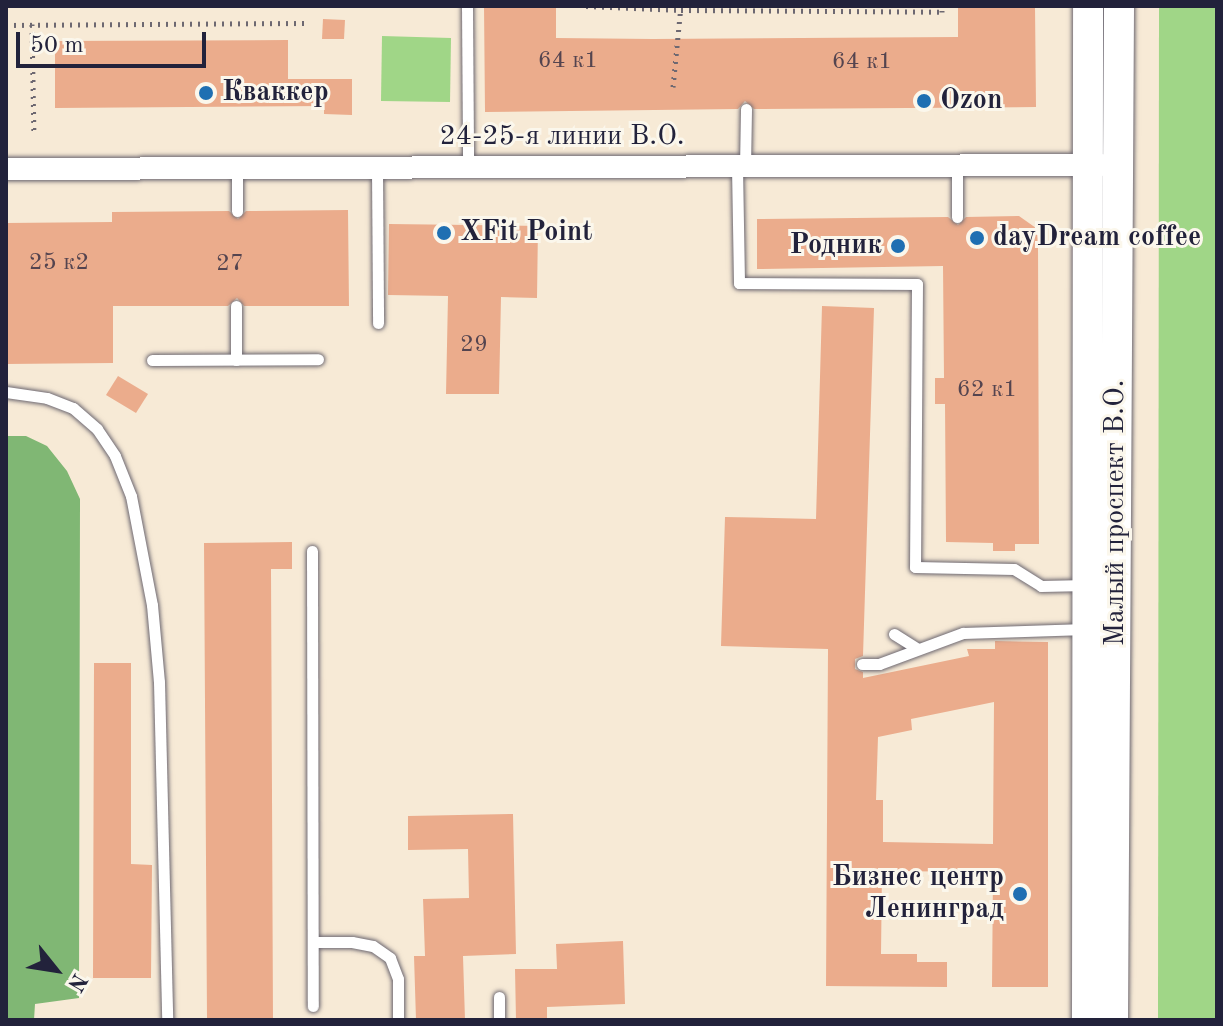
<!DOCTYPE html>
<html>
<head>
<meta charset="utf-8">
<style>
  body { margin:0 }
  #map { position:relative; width:1223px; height:1026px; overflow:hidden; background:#f7ead6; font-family:"Old Standard TT",serif }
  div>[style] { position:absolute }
  .green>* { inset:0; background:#a0d687 }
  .forest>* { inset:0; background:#80b774 }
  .building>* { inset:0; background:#ebac8c }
  .path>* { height:5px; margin-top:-2.5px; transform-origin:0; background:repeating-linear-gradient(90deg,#6d6871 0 2px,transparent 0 8px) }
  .roads { filter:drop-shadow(0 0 2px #6d6871) drop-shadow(0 0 2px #6d6871) }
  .lane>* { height:11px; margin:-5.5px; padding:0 5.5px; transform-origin:5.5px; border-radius:5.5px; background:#fff }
  .street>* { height:22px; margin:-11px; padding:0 11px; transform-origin:11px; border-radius:11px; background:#fff }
  .secondary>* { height:30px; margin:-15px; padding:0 15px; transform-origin:15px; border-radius:15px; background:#fff }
  .dots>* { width:22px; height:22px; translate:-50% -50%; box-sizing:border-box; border:4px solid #fbf7ec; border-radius:50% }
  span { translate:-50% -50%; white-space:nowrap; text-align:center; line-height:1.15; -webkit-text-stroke:6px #fbf7ec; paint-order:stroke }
  .number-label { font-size:24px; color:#54444f }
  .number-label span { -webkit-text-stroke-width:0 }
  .poi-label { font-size:28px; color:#22223b; font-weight:700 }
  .left { translate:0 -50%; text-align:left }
  .right { translate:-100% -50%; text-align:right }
  .street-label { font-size:28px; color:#22223b }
  .frame { position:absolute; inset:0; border:8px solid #22223b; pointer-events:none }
  .north { position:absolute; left:16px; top:930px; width:80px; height:80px; -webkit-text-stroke:6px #fbf7ec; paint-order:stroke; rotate:120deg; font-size:22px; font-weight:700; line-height:32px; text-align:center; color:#22223b }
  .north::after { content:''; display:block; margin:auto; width:28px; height:36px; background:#22223b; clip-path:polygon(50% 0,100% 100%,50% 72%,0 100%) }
  .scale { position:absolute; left:16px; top:32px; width:190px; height:36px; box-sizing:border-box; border:4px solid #22223b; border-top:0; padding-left:10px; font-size:24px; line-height:28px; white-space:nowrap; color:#22223b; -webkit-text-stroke:6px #fbf7ec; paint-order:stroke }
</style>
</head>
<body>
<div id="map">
  <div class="green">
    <i style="clip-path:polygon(1159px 6px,1217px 6px,1217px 1020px,1158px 1020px)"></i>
    <i style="clip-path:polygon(382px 36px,451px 38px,450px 102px,381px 101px)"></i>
  </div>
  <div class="forest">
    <i style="clip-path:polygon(6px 436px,26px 436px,47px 446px,67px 471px,80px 499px,79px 998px,35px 1004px,34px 1020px,6px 1020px)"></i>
  </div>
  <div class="building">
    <i style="clip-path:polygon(484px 6px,556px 6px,556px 38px,653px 39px,958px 37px,958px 6px,1035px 6px,1036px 107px,754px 109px,745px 101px,738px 109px,485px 112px)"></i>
    <i style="clip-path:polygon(323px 19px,345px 20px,344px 39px,322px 39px)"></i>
    <i style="clip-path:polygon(288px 40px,288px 79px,352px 79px,352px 115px,324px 114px,324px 106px,55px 108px,55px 41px)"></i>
    <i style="clip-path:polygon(348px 210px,349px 306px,244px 306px,237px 298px,228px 306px,113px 306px,113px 363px,6px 364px,6px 223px,112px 222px,112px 212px,229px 211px,238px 219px,246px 211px)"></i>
    <i style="clip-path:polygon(1019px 216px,1036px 228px,1038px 239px,1039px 544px,1015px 544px,1015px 551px,993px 551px,993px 543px,946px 542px,945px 404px,935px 404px,935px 378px,944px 378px,943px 266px,757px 269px,757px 219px,948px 217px,958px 225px,966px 217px)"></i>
    <i style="clip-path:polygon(389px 224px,538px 226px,537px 298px,501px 297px,499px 394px,446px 394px,448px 296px,388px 295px)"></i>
    <i style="clip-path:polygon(evenodd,822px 306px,874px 308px,863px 656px,855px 659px,855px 669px,863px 672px,863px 678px,969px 656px,967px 649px,995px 649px,995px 641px,1048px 642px,1048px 987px,992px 987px,993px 872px,882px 871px,881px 954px,917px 954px,917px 962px,947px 962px,947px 987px,826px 986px,828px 649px,721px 646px,725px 517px,816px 519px,822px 306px,994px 702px,993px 844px,883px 842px,883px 800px,876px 800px,878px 737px,912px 730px,911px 719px,994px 702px)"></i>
    <i style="clip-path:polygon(118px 376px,148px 394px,136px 413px,106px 395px)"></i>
    <i style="clip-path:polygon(292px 542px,292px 569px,271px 569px,273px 1020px,207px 1020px,204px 543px)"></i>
    <i style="clip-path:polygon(94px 663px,131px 663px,131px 864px,152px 865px,151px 978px,93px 978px)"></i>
    <i style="clip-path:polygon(513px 814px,516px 954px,463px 956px,465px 1020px,416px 1020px,414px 956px,425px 956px,423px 899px,469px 898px,468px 849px,408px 850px,408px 816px)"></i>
    <i style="clip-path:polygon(623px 941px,625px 1004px,547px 1007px,547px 1020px,516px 1020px,515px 969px,557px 969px,556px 944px)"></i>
  </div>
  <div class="path">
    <i style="left:586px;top:6px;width:95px;rotate:2.4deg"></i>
    <i style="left:681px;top:10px;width:261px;rotate:0.4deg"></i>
    <i style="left:942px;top:12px;width:6px;rotate:-90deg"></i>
    <i style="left:32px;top:24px;width:110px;rotate:89deg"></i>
    <i style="left:6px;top:25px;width:301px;rotate:-0.4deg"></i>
    <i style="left:673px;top:87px;width:81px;rotate:-84.4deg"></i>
  </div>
  <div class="roads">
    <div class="lane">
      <i style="left:467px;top:6px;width:162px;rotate:89.6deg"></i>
      <i style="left:737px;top:167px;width:116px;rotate:89deg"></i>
      <i style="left:739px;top:283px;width:178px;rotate:0.3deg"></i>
      <i style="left:917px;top:284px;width:283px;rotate:90.4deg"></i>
      <i style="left:915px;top:567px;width:99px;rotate:1.2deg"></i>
      <i style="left:1014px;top:569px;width:32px;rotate:32deg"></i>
      <i style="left:1041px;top:586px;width:46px;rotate:-1.2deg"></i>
      <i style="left:745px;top:167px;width:58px;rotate:-89deg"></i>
      <i style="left:377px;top:168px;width:155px;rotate:89.6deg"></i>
      <i style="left:237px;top:211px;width:43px;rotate:-90deg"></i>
      <i style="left:957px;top:217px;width:51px;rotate:-90deg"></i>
      <i style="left:152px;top:360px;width:166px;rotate:-0.3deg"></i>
      <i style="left:236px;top:360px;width:54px;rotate:-90deg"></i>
      <i style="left:6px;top:392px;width:41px;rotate:8.3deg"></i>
      <i style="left:47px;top:398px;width:28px;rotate:21deg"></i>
      <i style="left:73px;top:408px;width:32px;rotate:41deg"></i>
      <i style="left:97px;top:429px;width:32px;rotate:56deg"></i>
      <i style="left:115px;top:456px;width:43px;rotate:68.2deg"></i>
      <i style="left:131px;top:496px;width:111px;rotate:79.1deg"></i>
      <i style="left:152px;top:605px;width:77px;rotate:84.8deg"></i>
      <i style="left:159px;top:682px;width:338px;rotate:88.6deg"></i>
      <i style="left:312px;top:551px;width:455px;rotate:89.9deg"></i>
      <i style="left:894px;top:634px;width:28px;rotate:32deg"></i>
      <i style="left:862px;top:664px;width:17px"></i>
      <i style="left:879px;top:664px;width:90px;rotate:-20.3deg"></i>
      <i style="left:963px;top:633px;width:123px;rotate:-1.9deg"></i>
      <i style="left:313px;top:942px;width:39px"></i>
      <i style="left:352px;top:942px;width:21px;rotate:11deg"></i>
      <i style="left:373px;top:946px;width:21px;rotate:35deg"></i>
      <i style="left:390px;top:958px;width:22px;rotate:69deg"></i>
      <i style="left:398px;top:979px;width:41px;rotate:90deg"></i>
      <i style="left:499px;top:997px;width:23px;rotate:90deg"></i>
    </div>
    <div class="street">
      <i style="left:6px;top:169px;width:1095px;rotate:-0.21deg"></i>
    </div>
    <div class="secondary">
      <i style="left:1087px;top:1020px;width:1014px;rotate:-89.94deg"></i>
      <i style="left:1113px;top:1020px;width:1014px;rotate:-89.66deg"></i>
    </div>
  </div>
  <div class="dots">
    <i style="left:206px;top:93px;background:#1f6fb2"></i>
    <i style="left:924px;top:101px;background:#1f6fb2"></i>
    <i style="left:444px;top:233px;background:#1f6fb2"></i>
    <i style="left:977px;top:238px;background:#1f6fb2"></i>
    <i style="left:898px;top:246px;background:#1f6fb2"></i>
    <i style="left:1020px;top:894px;background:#1f6fb2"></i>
  </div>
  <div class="number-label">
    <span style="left:568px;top:62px">64 к1</span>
    <span style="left:862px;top:63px">64 к1</span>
    <span style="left:59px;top:264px">25 к2</span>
    <span style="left:230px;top:265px">27</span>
    <span style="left:474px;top:346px">29</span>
    <span style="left:987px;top:391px">62 к1</span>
  </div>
  <div class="poi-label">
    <span class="left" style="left:222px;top:93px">Кваккер</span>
    <span class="left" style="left:940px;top:101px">Ozon</span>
    <span class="left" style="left:460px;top:233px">XFit Point</span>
    <span class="left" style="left:993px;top:238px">dayDream coffee</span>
    <span class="right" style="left:882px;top:246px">Родник</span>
    <span class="right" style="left:1004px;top:894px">Бизнес центр<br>Ленинград</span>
  </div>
  <div class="street-label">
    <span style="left:562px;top:137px">24-25-я линии В.О.</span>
    <span style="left:1116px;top:513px;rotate:-90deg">Малый проспект В.О.</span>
  </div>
  <div class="frame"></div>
  <div class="north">N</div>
  <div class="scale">50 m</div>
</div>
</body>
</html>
